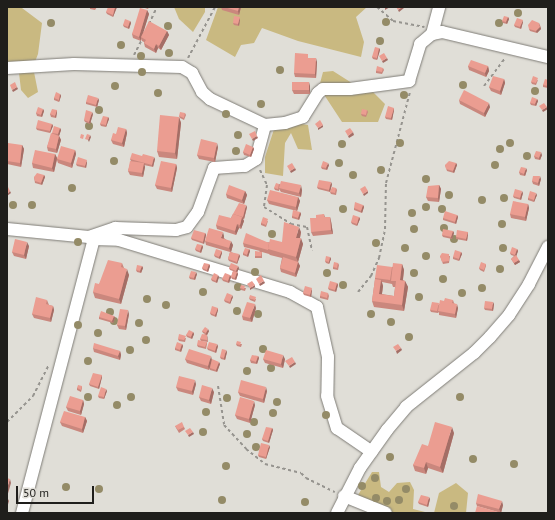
<!DOCTYPE html>
<html>
<head>
<meta charset="utf-8">
<style>
  body { margin:0 }
  #map { position:relative; width:555px; height:520px; overflow:hidden; background:#e0ded7; font-family:"PT Sans",sans-serif }
  div>[style] { position:absolute }
  .green>* { inset:0; background:#c9b981 }
  .path>* { height:2px; margin-top:-1px; transform-origin:0; background:repeating-linear-gradient(90deg,#96948f 0 3px,transparent 0 6px) }
  .roads { filter:drop-shadow(0 0 1px #7e7c76) drop-shadow(0 0 1px #7e7c76) }
  .minor>* { height:12px; margin:-6px; padding:0 6px; transform-origin:6px; border-radius:6px; background:#fff }
  .trees>* { width:8px; height:8px; margin:-4px; border-radius:50%; background:#948b67 }
  .wall>* { inset:0; background:#ca877d }
  .shaded-wall>* { inset:0; background:#a46e66 }
  .building>* { inset:0; background:#eb9d91 }
  span { translate:-50% -50%; white-space:nowrap; text-align:center; line-height:1.15; -webkit-text-stroke:3px #e0ded7; paint-order:stroke }
  .frame { position:absolute; inset:0; border:8px solid #1f1e1b; pointer-events:none }
  .scale { position:absolute; left:16px; top:486px; width:78px; height:18px; box-sizing:border-box; border:2px solid #1f1e1b; border-top:0; padding-left:5px; font-size:12px; line-height:14px; white-space:nowrap; color:#1f1e1b; -webkit-text-stroke:3px #e0ded7; paint-order:stroke }
</style>
</head>
<body>
<div id="map">
  <div class="green">
    <i style="clip-path:polygon(7px 7px,22px 8px,42px 23px,38px 54px,33px 67px,38px 92px,28px 98px,21px 90px,19px 73px,7px 72px)"></i>
    <i style="clip-path:polygon(174px 7px,205px 7px,205px 12px,193px 32px,179px 19px)"></i>
    <i style="clip-path:polygon(218px 7px,367px 7px,356px 17px,364px 42px,361px 57px,298px 41px,262px 28px,254px 43px,241px 45px,235px 57px,206px 40px)"></i>
    <i style="clip-path:polygon(333px 71px,355px 85px,373px 92px,385px 104px,378px 122px,342px 122px,319px 87px,323px 72px)"></i>
    <i style="clip-path:polygon(277px 120px,308px 125px,312px 150px,298px 149px,291px 133px,285px 143px,283px 176px,265px 173px,265px 157px)"></i>
    <i style="clip-path:polygon(372px 472px,379px 472px,381px 487px,389px 492px,397px 483px,410px 482px,414px 490px,413px 509px,429px 513px,374px 513px,358px 495px)"></i>
    <i style="clip-path:polygon(456px 483px,468px 493px,466px 513px,434px 513px,439px 493px)"></i>
  </div>
  <div class="path">
    <i style="left:377px;top:7px;width:21px;rotate:41deg"></i>
    <i style="left:393px;top:21px;width:32px;rotate:11deg"></i>
    <i style="left:149px;top:24px;width:19px;rotate:-65deg"></i>
    <i style="left:134px;top:55px;width:18px;rotate:-63deg"></i>
    <i style="left:188px;top:58px;width:58px;rotate:-62.1deg"></i>
    <i style="left:484px;top:86px;width:35px;rotate:-53deg"></i>
    <i style="left:260px;top:170px;width:17px;rotate:65deg"></i>
    <i style="left:267px;top:185px;width:22px;rotate:98deg"></i>
    <i style="left:264px;top:207px;width:32px;rotate:32deg"></i>
    <i style="left:291px;top:224px;width:16px;rotate:11deg"></i>
    <i style="left:307px;top:227px;width:24px;rotate:78deg"></i>
    <i style="left:358px;top:292px;width:21px;rotate:-51deg"></i>
    <i style="left:371px;top:276px;width:20px;rotate:-66deg"></i>
    <i style="left:379px;top:258px;width:30px;rotate:-78deg"></i>
    <i style="left:385px;top:229px;width:46px;rotate:-88.8deg"></i>
    <i style="left:386px;top:183px;width:94px;rotate:-75.2deg"></i>
    <i style="left:218px;top:386px;width:39px;rotate:81deg"></i>
    <i style="left:224px;top:425px;width:33px;rotate:47deg"></i>
    <i style="left:246px;top:449px;width:24px;rotate:38deg"></i>
    <i style="left:265px;top:464px;width:37px;rotate:14deg"></i>
    <i style="left:301px;top:473px;width:7px;rotate:45deg"></i>
    <i style="left:306px;top:478px;width:32px;rotate:26deg"></i>
    <i style="left:7px;top:422px;width:37px;rotate:-45deg"></i>
    <i style="left:33px;top:396px;width:35px;rotate:-63deg"></i>
  </div>
  <div class="roads">
    <div class="minor">
      <i style="left:432px;top:34px;width:10px;rotate:-11deg"></i>
      <i style="left:442px;top:32px;width:109px;rotate:13.3deg"></i>
      <i style="left:7px;top:68px;width:67px;rotate:-3.4deg"></i>
      <i style="left:74px;top:64px;width:108px;rotate:1.6deg"></i>
      <i style="left:182px;top:67px;width:12px;rotate:31deg"></i>
      <i style="left:192px;top:73px;width:21px;rotate:62deg"></i>
      <i style="left:202px;top:92px;width:11px;rotate:41deg"></i>
      <i style="left:210px;top:99px;width:61px;rotate:25.3deg"></i>
      <i style="left:265px;top:125px;width:20px;rotate:-6deg"></i>
      <i style="left:285px;top:123px;width:19px;rotate:-18deg"></i>
      <i style="left:303px;top:117px;width:28px;rotate:-58deg"></i>
      <i style="left:318px;top:93px;width:6px;rotate:-39deg"></i>
      <i style="left:323px;top:89px;width:27px"></i>
      <i style="left:350px;top:89px;width:60px;rotate:-7.7deg"></i>
      <i style="left:409px;top:81px;width:39px;rotate:-73deg"></i>
      <i style="left:420px;top:44px;width:16px;rotate:-40deg"></i>
      <i style="left:432px;top:34px;width:28px;rotate:-75deg"></i>
      <i style="left:7px;top:229px;width:82px;rotate:5.6deg"></i>
      <i style="left:89px;top:237px;width:28px;rotate:-19deg"></i>
      <i style="left:115px;top:228px;width:61px;rotate:1.9deg"></i>
      <i style="left:176px;top:230px;width:11px;rotate:-15deg"></i>
      <i style="left:187px;top:227px;width:19px;rotate:-54deg"></i>
      <i style="left:198px;top:212px;width:47px;rotate:-70deg"></i>
      <i style="left:214px;top:168px;width:31px;rotate:-4deg"></i>
      <i style="left:245px;top:166px;width:13px;rotate:-32deg"></i>
      <i style="left:256px;top:159px;width:35px;rotate:-75deg"></i>
      <i style="left:344px;top:496px;width:45px;rotate:22deg"></i>
      <i style="left:22px;top:513px;width:283px;rotate:-75.3deg"></i>
      <i style="left:94px;top:239px;width:25px;rotate:2deg"></i>
      <i style="left:119px;top:240px;width:179px;rotate:16.9deg"></i>
      <i style="left:290px;top:292px;width:31px;rotate:29deg"></i>
      <i style="left:317px;top:307px;width:51px;rotate:77.6deg"></i>
      <i style="left:328px;top:357px;width:39px;rotate:91deg"></i>
      <i style="left:327px;top:396px;width:34px;rotate:73deg"></i>
      <i style="left:337px;top:428px;width:42px;rotate:34.4deg"></i>
      <i style="left:337px;top:513px;width:51px;rotate:-62.9deg"></i>
      <i style="left:360px;top:468px;width:47px;rotate:-54.6deg"></i>
      <i style="left:387px;top:430px;width:30px;rotate:-50deg"></i>
      <i style="left:406px;top:407px;width:87px;rotate:-38.5deg"></i>
      <i style="left:474px;top:353px;width:23px;rotate:-45deg"></i>
      <i style="left:490px;top:337px;width:29px;rotate:-49deg"></i>
      <i style="left:509px;top:315px;width:37px;rotate:-57deg"></i>
      <i style="left:529px;top:284px;width:42px;rotate:-62.8deg"></i>
    </div>
  </div>
  <div class="trees">
    <i style="left:518px;top:13px"></i>
    <i style="left:386px;top:22px"></i>
    <i style="left:51px;top:23px"></i>
    <i style="left:499px;top:23px"></i>
    <i style="left:168px;top:26px"></i>
    <i style="left:380px;top:41px"></i>
    <i style="left:121px;top:45px"></i>
    <i style="left:169px;top:53px"></i>
    <i style="left:141px;top:56px"></i>
    <i style="left:280px;top:70px"></i>
    <i style="left:142px;top:72px"></i>
    <i style="left:463px;top:85px"></i>
    <i style="left:115px;top:86px"></i>
    <i style="left:535px;top:91px"></i>
    <i style="left:158px;top:93px"></i>
    <i style="left:404px;top:95px"></i>
    <i style="left:261px;top:104px"></i>
    <i style="left:99px;top:110px"></i>
    <i style="left:226px;top:114px"></i>
    <i style="left:89px;top:126px"></i>
    <i style="left:238px;top:135px"></i>
    <i style="left:400px;top:143px"></i>
    <i style="left:510px;top:143px"></i>
    <i style="left:342px;top:144px"></i>
    <i style="left:500px;top:149px"></i>
    <i style="left:236px;top:151px"></i>
    <i style="left:527px;top:156px"></i>
    <i style="left:114px;top:161px"></i>
    <i style="left:339px;top:163px"></i>
    <i style="left:495px;top:165px"></i>
    <i style="left:381px;top:170px"></i>
    <i style="left:353px;top:175px"></i>
    <i style="left:426px;top:179px"></i>
    <i style="left:72px;top:188px"></i>
    <i style="left:449px;top:195px"></i>
    <i style="left:504px;top:198px"></i>
    <i style="left:482px;top:200px"></i>
    <i style="left:13px;top:205px"></i>
    <i style="left:32px;top:205px"></i>
    <i style="left:426px;top:207px"></i>
    <i style="left:343px;top:209px"></i>
    <i style="left:442px;top:209px"></i>
    <i style="left:412px;top:213px"></i>
    <i style="left:502px;top:224px"></i>
    <i style="left:444px;top:228px"></i>
    <i style="left:414px;top:229px"></i>
    <i style="left:272px;top:234px"></i>
    <i style="left:454px;top:239px"></i>
    <i style="left:78px;top:242px"></i>
    <i style="left:376px;top:243px"></i>
    <i style="left:405px;top:248px"></i>
    <i style="left:503px;top:248px"></i>
    <i style="left:426px;top:256px"></i>
    <i style="left:500px;top:269px"></i>
    <i style="left:255px;top:272px"></i>
    <i style="left:327px;top:273px"></i>
    <i style="left:414px;top:273px"></i>
    <i style="left:443px;top:279px"></i>
    <i style="left:343px;top:285px"></i>
    <i style="left:238px;top:287px"></i>
    <i style="left:482px;top:288px"></i>
    <i style="left:203px;top:292px"></i>
    <i style="left:462px;top:293px"></i>
    <i style="left:419px;top:297px"></i>
    <i style="left:147px;top:299px"></i>
    <i style="left:166px;top:305px"></i>
    <i style="left:237px;top:311px"></i>
    <i style="left:110px;top:312px"></i>
    <i style="left:258px;top:314px"></i>
    <i style="left:371px;top:314px"></i>
    <i style="left:114px;top:321px"></i>
    <i style="left:391px;top:322px"></i>
    <i style="left:139px;top:323px"></i>
    <i style="left:78px;top:325px"></i>
    <i style="left:98px;top:333px"></i>
    <i style="left:409px;top:337px"></i>
    <i style="left:146px;top:340px"></i>
    <i style="left:263px;top:349px"></i>
    <i style="left:130px;top:350px"></i>
    <i style="left:88px;top:361px"></i>
    <i style="left:271px;top:368px"></i>
    <i style="left:247px;top:371px"></i>
    <i style="left:88px;top:397px"></i>
    <i style="left:131px;top:397px"></i>
    <i style="left:460px;top:397px"></i>
    <i style="left:227px;top:398px"></i>
    <i style="left:277px;top:402px"></i>
    <i style="left:117px;top:405px"></i>
    <i style="left:206px;top:412px"></i>
    <i style="left:273px;top:413px"></i>
    <i style="left:326px;top:415px"></i>
    <i style="left:254px;top:422px"></i>
    <i style="left:203px;top:432px"></i>
    <i style="left:247px;top:434px"></i>
    <i style="left:256px;top:447px"></i>
    <i style="left:390px;top:457px"></i>
    <i style="left:473px;top:459px"></i>
    <i style="left:514px;top:464px"></i>
    <i style="left:226px;top:466px"></i>
    <i style="left:375px;top:478px"></i>
    <i style="left:362px;top:486px"></i>
    <i style="left:66px;top:487px"></i>
    <i style="left:99px;top:489px"></i>
    <i style="left:406px;top:489px"></i>
    <i style="left:376px;top:498px"></i>
    <i style="left:222px;top:500px"></i>
    <i style="left:399px;top:500px"></i>
    <i style="left:387px;top:501px"></i>
    <i style="left:305px;top:502px"></i>
    <i style="left:454px;top:506px"></i>
  </div>
  <div class="wall">
    <i style="clip-path:polygon(90px 7px,97px 7px,95px 10px,90px 9px)"></i>
    <i style="clip-path:polygon(117px 7px,113px 17px,107px 14px,106px 12px)"></i>
    <i style="clip-path:polygon(142px 7px,149px 7px,148px 9px)"></i>
    <i style="clip-path:polygon(221px 7px,241px 7px,239px 15px,222px 10px)"></i>
    <i style="clip-path:polygon(147px 10px,149px 14px,143px 32px,167px 31px,169px 35px,161px 50px,158px 48px,156px 53px,145px 47px,144px 43px,144px 42px,142px 41px,141px 39px,141px 41px,133px 38px,132px 34px)"></i>
    <i style="clip-path:polygon(508px 17px,509px 19px,507px 24px,503px 23px,502px 21px)"></i>
    <i style="clip-path:polygon(240px 19px,239px 26px,234px 25px,233px 23px)"></i>
    <i style="clip-path:polygon(130px 21px,131px 23px,129px 29px,124px 27px,123px 25px)"></i>
    <i style="clip-path:polygon(523px 22px,521px 29px,515px 27px,514px 25px)"></i>
    <i style="clip-path:polygon(540px 25px,541px 29px,537px 33px,530px 31px,529px 29px)"></i>
    <i style="clip-path:polygon(379px 48px,380px 50px,377px 60px,373px 59px,372px 57px)"></i>
    <i style="clip-path:polygon(309px 58px,317px 62px,316px 78px,295px 77px,294px 73px)"></i>
    <i style="clip-path:polygon(468px 66px,488px 66px,489px 71px,486px 77px,469px 70px)"></i>
    <i style="clip-path:polygon(383px 68px,384px 70px,382px 74px,376px 73px,376px 71px)"></i>
    <i style="clip-path:polygon(504px 79px,505px 83px,501px 95px,491px 91px,489px 87px)"></i>
    <i style="clip-path:polygon(538px 80px,536px 85px,532px 84px,531px 82px)"></i>
    <i style="clip-path:polygon(548px 80px,548px 88px,543px 87px,543px 85px)"></i>
    <i style="clip-path:polygon(310px 86px,310px 94px,294px 94px,292px 90px)"></i>
    <i style="clip-path:polygon(60px 94px,61px 96px,59px 102px,54px 100px,54px 98px)"></i>
    <i style="clip-path:polygon(537px 99px,538px 101px,536px 106px,531px 105px,530px 103px)"></i>
    <i style="clip-path:polygon(99px 100px,97px 107px,86px 104px,86px 102px)"></i>
    <i style="clip-path:polygon(459px 100px,490px 107px,485px 117px,460px 104px)"></i>
    <i style="clip-path:polygon(394px 108px,394px 110px,392px 120px,386px 119px,385px 117px)"></i>
    <i style="clip-path:polygon(43px 109px,44px 111px,42px 117px,37px 116px,36px 113px)"></i>
    <i style="clip-path:polygon(57px 110px,57px 112px,56px 118px,51px 117px,50px 114px)"></i>
    <i style="clip-path:polygon(367px 110px,368px 112px,366px 117px,362px 116px,361px 114px)"></i>
    <i style="clip-path:polygon(185px 113px,186px 115px,184px 120px,180px 118px,179px 116px)"></i>
    <i style="clip-path:polygon(93px 114px,90px 124px,85px 122px,84px 120px)"></i>
    <i style="clip-path:polygon(108px 117px,109px 119px,106px 127px,101px 126px,100px 124px)"></i>
    <i style="clip-path:polygon(179px 117px,181px 123px,177px 159px,159px 157px,157px 151px)"></i>
    <i style="clip-path:polygon(52px 124px,53px 126px,50px 133px,37px 130px,36px 128px)"></i>
    <i style="clip-path:polygon(60px 128px,61px 130px,59px 136px,61px 140px,57px 153px,48px 151px,47px 147px,52px 134px,52px 133px)"></i>
    <i style="clip-path:polygon(126px 129px,127px 133px,124px 147px,113px 144px,111px 140px,116px 134px)"></i>
    <i style="clip-path:polygon(22px 145px,24px 149px,21px 167px,7px 164px,7px 152px)"></i>
    <i style="clip-path:polygon(218px 147px,215px 162px,199px 159px,197px 155px)"></i>
    <i style="clip-path:polygon(253px 147px,254px 149px,251px 157px,244px 155px,243px 152px)"></i>
    <i style="clip-path:polygon(75px 150px,76px 154px,72px 168px,58px 163px,57px 160px,54px 172px,33px 168px,32px 163px,55px 154px,57px 158px)"></i>
    <i style="clip-path:polygon(542px 155px,540px 160px,535px 159px,534px 156px)"></i>
    <i style="clip-path:polygon(142px 156px,155px 159px,153px 167px,144px 165px,145px 167px,143px 177px,130px 175px,128px 171px,131px 161px,130px 159px)"></i>
    <i style="clip-path:polygon(87px 162px,86px 168px,77px 166px,76px 164px)"></i>
    <i style="clip-path:polygon(456px 163px,457px 165px,454px 173px,447px 171px,445px 165px)"></i>
    <i style="clip-path:polygon(176px 164px,177px 168px,172px 192px,157px 189px,155px 185px)"></i>
    <i style="clip-path:polygon(329px 165px,327px 170px,322px 169px,321px 167px)"></i>
    <i style="clip-path:polygon(527px 170px,525px 176px,520px 175px,519px 172px)"></i>
    <i style="clip-path:polygon(44px 175px,45px 177px,42px 185px,35px 183px,34px 177px)"></i>
    <i style="clip-path:polygon(541px 179px,539px 186px,533px 184px,532px 181px)"></i>
    <i style="clip-path:polygon(279px 184px,302px 190px,301px 197px,281px 192px,279px 189px,279px 191px,275px 190px,274px 188px)"></i>
    <i style="clip-path:polygon(332px 184px,330px 192px,318px 189px,317px 187px)"></i>
    <i style="clip-path:polygon(439px 185px,441px 189px,439px 202px,428px 201px,426px 197px)"></i>
    <i style="clip-path:polygon(336px 188px,337px 190px,336px 195px,331px 194px,330px 192px)"></i>
    <i style="clip-path:polygon(245px 191px,247px 195px,244px 204px,227px 198px,226px 194px)"></i>
    <i style="clip-path:polygon(523px 193px,521px 200px,514px 198px,513px 196px)"></i>
    <i style="clip-path:polygon(537px 195px,534px 202px,528px 200px,528px 198px)"></i>
    <i style="clip-path:polygon(298px 197px,300px 201px,297px 211px,269px 204px,267px 200px)"></i>
    <i style="clip-path:polygon(528px 204px,529px 208px,526px 221px,511px 218px,510px 214px)"></i>
    <i style="clip-path:polygon(363px 205px,364px 207px,362px 213px,354px 210px,354px 208px)"></i>
    <i style="clip-path:polygon(247px 207px,244px 219px,243px 219px,244px 221px,241px 229px,239px 228px,236px 235px,217px 229px,216px 225px,231px 218px,233px 214px)"></i>
    <i style="clip-path:polygon(300px 212px,301px 214px,299px 220px,292px 218px,292px 216px)"></i>
    <i style="clip-path:polygon(324px 214px,325px 217px,330px 217px,331px 221px,333px 234px,313px 236px,311px 232px,316px 218px)"></i>
    <i style="clip-path:polygon(457px 215px,458px 217px,456px 224px,443px 220px,443px 218px)"></i>
    <i style="clip-path:polygon(359px 217px,360px 219px,357px 226px,352px 224px,351px 222px)"></i>
    <i style="clip-path:polygon(268px 221px,266px 227px,261px 225px,261px 223px)"></i>
    <i style="clip-path:polygon(453px 231px,454px 233px,452px 239px,443px 237px,442px 235px)"></i>
    <i style="clip-path:polygon(301px 232px,300px 238px,303px 244px,298px 262px,300px 266px,296px 277px,281px 272px,280px 268px,282px 258px,270px 255px,269px 254px,262px 252px,262px 258px,255px 258px,255px 256px,260px 251px,244px 247px,243px 243px,282px 242px)"></i>
    <i style="clip-path:polygon(468px 232px,468px 234px,467px 241px,456px 239px,456px 237px)"></i>
    <i style="clip-path:polygon(205px 233px,206px 235px,204px 244px,192px 240px,191px 238px)"></i>
    <i style="clip-path:polygon(224px 236px,224px 238px,233px 245px,231px 252px,240px 256px,237px 264px,229px 261px,228px 259px,230px 252px,206px 245px,205px 241px)"></i>
    <i style="clip-path:polygon(202px 245px,203px 247px,201px 253px,196px 251px,195px 249px)"></i>
    <i style="clip-path:polygon(29px 246px,26px 259px,14px 256px,12px 252px)"></i>
    <i style="clip-path:polygon(249px 249px,250px 251px,248px 257px,243px 255px,243px 253px)"></i>
    <i style="clip-path:polygon(517px 249px,518px 251px,516px 256px,520px 262px,515px 265px,511px 259px,514px 256px,511px 255px,510px 253px)"></i>
    <i style="clip-path:polygon(222px 251px,222px 253px,220px 259px,215px 257px,214px 255px)"></i>
    <i style="clip-path:polygon(461px 252px,462px 254px,459px 261px,453px 259px,453px 257px)"></i>
    <i style="clip-path:polygon(440px 256px,450px 256px,449px 263px,443px 264px)"></i>
    <i style="clip-path:polygon(330px 257px,331px 259px,329px 264px,326px 263px,325px 261px)"></i>
    <i style="clip-path:polygon(122px 263px,124px 268px,129px 275px,121px 304px,95px 298px,93px 292px,99px 284px)"></i>
    <i style="clip-path:polygon(338px 263px,339px 265px,338px 270px,333px 269px,333px 267px)"></i>
    <i style="clip-path:polygon(209px 264px,210px 266px,208px 272px,203px 270px,202px 268px)"></i>
    <i style="clip-path:polygon(evenodd,402px 264px,404px 270px,403px 280px,405px 281px,408px 287px,404px 311px,374px 307px,372px 301px,375px 279px,375px 278px,392px 267px,402px 264px,382px 282px,392px 284px,393px 287px,395px 287px,394px 296px,382px 294px,383px 286px,382px 282px)"></i>
    <i style="clip-path:polygon(486px 264px,486px 266px,484px 272px,480px 270px,479px 268px)"></i>
    <i style="clip-path:polygon(142px 266px,143px 268px,141px 273px,137px 272px,136px 270px)"></i>
    <i style="clip-path:polygon(229px 268px,239px 268px,237px 272px,238px 274px,236px 280px,232px 279px,231px 277px,233px 271px,230px 270px)"></i>
    <i style="clip-path:polygon(197px 274px,195px 280px,190px 279px,189px 277px)"></i>
    <i style="clip-path:polygon(230px 275px,231px 277px,229px 283px,223px 281px,222px 279px)"></i>
    <i style="clip-path:polygon(219px 277px,217px 283px,212px 281px,211px 279px)"></i>
    <i style="clip-path:polygon(337px 283px,338px 285px,336px 292px,329px 290px,328px 288px)"></i>
    <i style="clip-path:polygon(240px 288px,246px 288px,245px 291px,241px 290px)"></i>
    <i style="clip-path:polygon(312px 290px,311px 297px,304px 295px,303px 293px)"></i>
    <i style="clip-path:polygon(328px 293px,329px 296px,328px 300px,320px 298px,320px 296px)"></i>
    <i style="clip-path:polygon(233px 297px,230px 304px,225px 302px,224px 300px)"></i>
    <i style="clip-path:polygon(249px 298px,256px 299px,255px 302px,250px 300px)"></i>
    <i style="clip-path:polygon(47px 300px,49px 305px,53px 306px,54px 310px,51px 322px,34px 318px,32px 314px)"></i>
    <i style="clip-path:polygon(453px 300px,454px 303px,458px 308px,456px 318px,439px 315px,439px 312px,438px 313px,431px 312px,430px 310px,444px 301px)"></i>
    <i style="clip-path:polygon(494px 304px,493px 311px,485px 310px,484px 308px)"></i>
    <i style="clip-path:polygon(218px 308px,218px 310px,216px 317px,211px 315px,210px 313px)"></i>
    <i style="clip-path:polygon(256px 308px,252px 322px,243px 320px,242px 316px)"></i>
    <i style="clip-path:polygon(129px 314px,126px 330px,119px 329px,117px 325px)"></i>
    <i style="clip-path:polygon(114px 316px,115px 318px,113px 323px,99px 319px,99px 317px)"></i>
    <i style="clip-path:polygon(202px 331px,209px 331px,207px 335px,208px 342px,201px 341px,200px 339px,205px 334px,203px 333px)"></i>
    <i style="clip-path:polygon(193px 332px,194px 334px,192px 339px,187px 337px,186px 335px)"></i>
    <i style="clip-path:polygon(186px 338px,185px 342px,179px 341px,178px 339px)"></i>
    <i style="clip-path:polygon(207px 342px,207px 344px,206px 349px,198px 347px,197px 345px)"></i>
    <i style="clip-path:polygon(182px 344px,183px 346px,181px 352px,175px 350px,175px 348px)"></i>
    <i style="clip-path:polygon(236px 344px,242px 344px,241px 347px,237px 346px)"></i>
    <i style="clip-path:polygon(218px 346px,216px 353px,208px 350px,207px 348px)"></i>
    <i style="clip-path:polygon(93px 348px,120px 351px,121px 355px,120px 360px,94px 352px)"></i>
    <i style="clip-path:polygon(227px 352px,225px 360px,221px 359px,220px 357px)"></i>
    <i style="clip-path:polygon(258px 356px,259px 358px,257px 364px,251px 363px,250px 360px)"></i>
    <i style="clip-path:polygon(185px 359px,212px 360px,220px 364px,217px 372px,210px 370px,210px 368px,209px 370px,187px 363px)"></i>
    <i style="clip-path:polygon(263px 359px,285px 359px,283px 368px,265px 363px)"></i>
    <i style="clip-path:polygon(102px 375px,102px 377px,99px 389px,90px 386px,89px 384px)"></i>
    <i style="clip-path:polygon(196px 384px,193px 395px,178px 391px,176px 387px)"></i>
    <i style="clip-path:polygon(82px 386px,82px 388px,81px 392px,77px 390px,77px 388px)"></i>
    <i style="clip-path:polygon(107px 391px,104px 399px,99px 398px,98px 396px)"></i>
    <i style="clip-path:polygon(267px 391px,264px 403px,240px 396px,238px 392px)"></i>
    <i style="clip-path:polygon(214px 392px,211px 404px,201px 401px,199px 397px)"></i>
    <i style="clip-path:polygon(83px 400px,84px 404px,81px 415px,68px 411px,66px 407px)"></i>
    <i style="clip-path:polygon(255px 405px,250px 423px,237px 419px,235px 415px)"></i>
    <i style="clip-path:polygon(85px 417px,87px 421px,83px 433px,62px 426px,60px 422px)"></i>
    <i style="clip-path:polygon(175px 426px,184px 427px,185px 429px,179px 433px)"></i>
    <i style="clip-path:polygon(272px 428px,273px 430px,269px 443px,263px 441px,262px 439px)"></i>
    <i style="clip-path:polygon(454px 433px,443px 473px,428px 468px,426px 474px,415px 471px,413px 465px,428px 446px)"></i>
    <i style="clip-path:polygon(270px 447px,266px 459px,259px 457px,258px 455px)"></i>
    <i style="clip-path:polygon(430px 499px,428px 507px,419px 504px,418px 502px)"></i>
    <i style="clip-path:polygon(476px 503px,503px 505px,501px 513px,477px 506px)"></i>
  </div>
  <div class="shaded-wall">
    <i style="clip-path:polygon(115px 7px,117px 7px,113px 17px,113px 15px)"></i>
    <i style="clip-path:polygon(239px 7px,241px 7px,239px 15px,238px 11px)"></i>
    <i style="clip-path:polygon(386px 7px,390px 7px,385px 10px,385px 8px)"></i>
    <i style="clip-path:polygon(402px 7px,403px 7px,404px 8px,399px 12px,398px 10px)"></i>
    <i style="clip-path:polygon(147px 10px,149px 14px,142px 37px,141px 37px,141px 41px,139px 37px)"></i>
    <i style="clip-path:polygon(240px 17px,240px 19px,239px 26px,238px 24px)"></i>
    <i style="clip-path:polygon(508px 17px,509px 19px,507px 24px,506px 22px)"></i>
    <i style="clip-path:polygon(523px 20px,523px 22px,521px 29px,520px 27px)"></i>
    <i style="clip-path:polygon(130px 21px,131px 23px,129px 29px,128px 27px)"></i>
    <i style="clip-path:polygon(539px 23px,541px 29px,537px 33px,536px 31px)"></i>
    <i style="clip-path:polygon(167px 31px,169px 35px,161px 50px,159px 46px)"></i>
    <i style="clip-path:polygon(156px 44px,158px 48px,156px 53px,154px 49px)"></i>
    <i style="clip-path:polygon(379px 48px,380px 50px,377px 60px,377px 58px)"></i>
    <i style="clip-path:polygon(316px 58px,317px 62px,316px 78px,315px 74px)"></i>
    <i style="clip-path:polygon(387px 58px,388px 60px,383px 63px,382px 61px)"></i>
    <i style="clip-path:polygon(488px 66px,489px 71px,486px 77px,485px 73px)"></i>
    <i style="clip-path:polygon(504px 79px,505px 83px,501px 95px,500px 91px)"></i>
    <i style="clip-path:polygon(309px 82px,310px 86px,310px 94px,309px 90px)"></i>
    <i style="clip-path:polygon(17px 87px,18px 89px,13px 92px,12px 90px)"></i>
    <i style="clip-path:polygon(60px 94px,61px 96px,59px 102px,59px 100px)"></i>
    <i style="clip-path:polygon(98px 98px,99px 100px,97px 107px,96px 105px)"></i>
    <i style="clip-path:polygon(537px 99px,538px 101px,536px 106px,535px 104px)"></i>
    <i style="clip-path:polygon(489px 103px,490px 107px,485px 117px,484px 113px)"></i>
    <i style="clip-path:polygon(547px 107px,548px 109px,543px 112px,542px 110px)"></i>
    <i style="clip-path:polygon(394px 108px,394px 110px,392px 120px,391px 118px)"></i>
    <i style="clip-path:polygon(43px 109px,44px 111px,42px 117px,41px 115px)"></i>
    <i style="clip-path:polygon(57px 110px,57px 112px,56px 118px,55px 116px)"></i>
    <i style="clip-path:polygon(92px 112px,93px 114px,90px 124px,89px 122px)"></i>
    <i style="clip-path:polygon(108px 117px,109px 119px,106px 127px,106px 125px)"></i>
    <i style="clip-path:polygon(179px 117px,181px 123px,177px 159px,175px 153px)"></i>
    <i style="clip-path:polygon(52px 124px,53px 126px,50px 133px,50px 131px)"></i>
    <i style="clip-path:polygon(323px 125px,323px 127px,318px 130px,318px 128px)"></i>
    <i style="clip-path:polygon(60px 128px,61px 130px,59px 136px,58px 134px)"></i>
    <i style="clip-path:polygon(126px 129px,127px 133px,124px 147px,122px 143px)"></i>
    <i style="clip-path:polygon(353px 132px,354px 135px,349px 138px,348px 136px)"></i>
    <i style="clip-path:polygon(90px 135px,91px 137px,89px 142px,88px 140px)"></i>
    <i style="clip-path:polygon(59px 136px,61px 140px,57px 153px,56px 149px)"></i>
    <i style="clip-path:polygon(257px 136px,258px 138px,253px 141px,252px 139px)"></i>
    <i style="clip-path:polygon(217px 143px,218px 147px,215px 162px,214px 158px)"></i>
    <i style="clip-path:polygon(22px 145px,24px 149px,21px 167px,20px 163px)"></i>
    <i style="clip-path:polygon(253px 147px,254px 149px,251px 157px,250px 155px)"></i>
    <i style="clip-path:polygon(75px 150px,76px 154px,72px 168px,71px 163px)"></i>
    <i style="clip-path:polygon(541px 152px,542px 155px,540px 160px,539px 158px)"></i>
    <i style="clip-path:polygon(55px 154px,57px 158px,54px 172px,52px 168px)"></i>
    <i style="clip-path:polygon(154px 157px,155px 159px,153px 167px,152px 165px)"></i>
    <i style="clip-path:polygon(87px 160px,87px 162px,86px 168px,85px 166px)"></i>
    <i style="clip-path:polygon(144px 163px,145px 167px,143px 177px,142px 173px)"></i>
    <i style="clip-path:polygon(328px 163px,329px 165px,327px 170px,326px 168px)"></i>
    <i style="clip-path:polygon(456px 163px,457px 165px,454px 173px,453px 171px)"></i>
    <i style="clip-path:polygon(176px 164px,177px 168px,172px 192px,171px 188px)"></i>
    <i style="clip-path:polygon(295px 168px,296px 170px,291px 173px,290px 171px)"></i>
    <i style="clip-path:polygon(526px 168px,527px 170px,525px 176px,524px 174px)"></i>
    <i style="clip-path:polygon(44px 175px,45px 177px,42px 185px,41px 183px)"></i>
    <i style="clip-path:polygon(540px 176px,541px 179px,539px 186px,538px 183px)"></i>
    <i style="clip-path:polygon(331px 182px,332px 184px,330px 192px,329px 190px)"></i>
    <i style="clip-path:polygon(301px 185px,302px 190px,301px 197px,299px 193px)"></i>
    <i style="clip-path:polygon(439px 185px,441px 189px,439px 202px,438px 198px)"></i>
    <i style="clip-path:polygon(10px 191px,11px 193px,7px 196px,7px 194px)"></i>
    <i style="clip-path:polygon(245px 191px,247px 195px,244px 204px,242px 200px)"></i>
    <i style="clip-path:polygon(368px 191px,368px 193px,364px 196px,363px 194px)"></i>
    <i style="clip-path:polygon(522px 191px,523px 193px,521px 200px,520px 198px)"></i>
    <i style="clip-path:polygon(536px 193px,537px 195px,534px 202px,534px 200px)"></i>
    <i style="clip-path:polygon(298px 197px,300px 201px,297px 211px,296px 207px)"></i>
    <i style="clip-path:polygon(528px 204px,529px 208px,526px 221px,525px 217px)"></i>
    <i style="clip-path:polygon(246px 205px,247px 207px,244px 219px,243px 217px)"></i>
    <i style="clip-path:polygon(363px 205px,364px 207px,362px 213px,361px 211px)"></i>
    <i style="clip-path:polygon(300px 212px,301px 214px,299px 220px,298px 218px)"></i>
    <i style="clip-path:polygon(457px 215px,458px 217px,456px 224px,455px 222px)"></i>
    <i style="clip-path:polygon(242px 217px,244px 221px,241px 229px,240px 225px)"></i>
    <i style="clip-path:polygon(330px 217px,331px 221px,333px 234px,331px 230px)"></i>
    <i style="clip-path:polygon(359px 217px,360px 219px,357px 226px,357px 224px)"></i>
    <i style="clip-path:polygon(237px 224px,239px 228px,236px 235px,235px 231px)"></i>
    <i style="clip-path:polygon(299px 227px,301px 232px,299px 243px,296px 238px)"></i>
    <i style="clip-path:polygon(453px 231px,454px 233px,452px 239px,451px 237px)"></i>
    <i style="clip-path:polygon(223px 232px,224px 236px,223px 242px,221px 238px)"></i>
    <i style="clip-path:polygon(468px 232px,468px 234px,467px 241px,466px 239px)"></i>
    <i style="clip-path:polygon(205px 233px,206px 235px,204px 244px,203px 242px)"></i>
    <i style="clip-path:polygon(301px 238px,303px 244px,298px 262px,300px 266px,296px 277px,295px 273px,298px 262px,296px 257px)"></i>
    <i style="clip-path:polygon(231px 241px,233px 245px,231px 252px,229px 248px)"></i>
    <i style="clip-path:polygon(27px 242px,29px 246px,26px 259px,24px 255px)"></i>
    <i style="clip-path:polygon(202px 245px,203px 247px,201px 253px,200px 251px)"></i>
    <i style="clip-path:polygon(249px 249px,250px 251px,248px 257px,247px 255px)"></i>
    <i style="clip-path:polygon(517px 249px,518px 251px,516px 257px,515px 255px)"></i>
    <i style="clip-path:polygon(222px 251px,222px 253px,220px 259px,219px 257px)"></i>
    <i style="clip-path:polygon(461px 252px,462px 254px,459px 261px,459px 259px)"></i>
    <i style="clip-path:polygon(239px 254px,240px 256px,237px 264px,237px 262px)"></i>
    <i style="clip-path:polygon(330px 257px,331px 259px,329px 264px,329px 262px)"></i>
    <i style="clip-path:polygon(519px 260px,520px 262px,515px 265px,514px 263px)"></i>
    <i style="clip-path:polygon(209px 264px,210px 266px,208px 272px,207px 270px)"></i>
    <i style="clip-path:polygon(402px 264px,404px 270px,402px 286px,400px 280px)"></i>
    <i style="clip-path:polygon(142px 266px,143px 268px,141px 273px,140px 271px)"></i>
    <i style="clip-path:polygon(238px 266px,239px 268px,237px 273px,236px 271px)"></i>
    <i style="clip-path:polygon(127px 269px,129px 275px,121px 304px,119px 299px)"></i>
    <i style="clip-path:polygon(196px 272px,197px 274px,195px 280px,194px 278px)"></i>
    <i style="clip-path:polygon(237px 272px,238px 274px,236px 280px,235px 278px)"></i>
    <i style="clip-path:polygon(218px 275px,219px 277px,217px 283px,216px 281px)"></i>
    <i style="clip-path:polygon(230px 275px,231px 277px,229px 283px,228px 281px)"></i>
    <i style="clip-path:polygon(381px 280px,383px 286px,381px 300px,379px 294px)"></i>
    <i style="clip-path:polygon(264px 281px,265px 283px,260px 286px,259px 284px)"></i>
    <i style="clip-path:polygon(405px 281px,408px 287px,404px 311px,402px 305px)"></i>
    <i style="clip-path:polygon(337px 283px,338px 285px,336px 292px,335px 290px)"></i>
    <i style="clip-path:polygon(255px 285px,255px 287px,250px 290px,250px 288px)"></i>
    <i style="clip-path:polygon(312px 288px,312px 290px,311px 297px,310px 295px)"></i>
    <i style="clip-path:polygon(232px 295px,233px 297px,230px 304px,230px 302px)"></i>
    <i style="clip-path:polygon(493px 302px,494px 304px,493px 311px,492px 309px)"></i>
    <i style="clip-path:polygon(255px 304px,256px 308px,252px 322px,250px 318px)"></i>
    <i style="clip-path:polygon(457px 304px,458px 308px,456px 318px,455px 314px)"></i>
    <i style="clip-path:polygon(53px 306px,54px 310px,51px 322px,50px 318px)"></i>
    <i style="clip-path:polygon(218px 308px,218px 310px,216px 317px,215px 315px)"></i>
    <i style="clip-path:polygon(128px 310px,129px 314px,126px 330px,125px 326px)"></i>
    <i style="clip-path:polygon(114px 316px,115px 318px,113px 323px,112px 321px)"></i>
    <i style="clip-path:polygon(208px 329px,209px 331px,207px 335px,208px 342px,206px 333px)"></i>
    <i style="clip-path:polygon(193px 332px,194px 334px,192px 339px,191px 337px)"></i>
    <i style="clip-path:polygon(182px 344px,183px 346px,181px 352px,180px 350px)"></i>
    <i style="clip-path:polygon(217px 344px,218px 346px,216px 353px,215px 351px)"></i>
    <i style="clip-path:polygon(401px 348px,402px 350px,397px 354px,396px 351px)"></i>
    <i style="clip-path:polygon(226px 350px,227px 352px,225px 360px,224px 358px)"></i>
    <i style="clip-path:polygon(120px 351px,121px 355px,120px 360px,118px 356px)"></i>
    <i style="clip-path:polygon(283px 355px,285px 359px,283px 368px,281px 364px)"></i>
    <i style="clip-path:polygon(211px 356px,212px 360px,209px 370px,208px 366px)"></i>
    <i style="clip-path:polygon(258px 356px,259px 358px,257px 364px,256px 362px)"></i>
    <i style="clip-path:polygon(219px 362px,220px 364px,217px 372px,216px 370px)"></i>
    <i style="clip-path:polygon(295px 362px,296px 364px,290px 368px,289px 366px)"></i>
    <i style="clip-path:polygon(102px 375px,102px 377px,99px 389px,98px 387px)"></i>
    <i style="clip-path:polygon(195px 380px,196px 384px,193px 395px,192px 391px)"></i>
    <i style="clip-path:polygon(266px 387px,267px 391px,264px 403px,263px 399px)"></i>
    <i style="clip-path:polygon(212px 388px,214px 392px,211px 404px,209px 400px)"></i>
    <i style="clip-path:polygon(106px 389px,107px 391px,104px 399px,104px 397px)"></i>
    <i style="clip-path:polygon(83px 400px,84px 404px,81px 415px,80px 411px)"></i>
    <i style="clip-path:polygon(254px 401px,255px 405px,250px 423px,249px 419px)"></i>
    <i style="clip-path:polygon(85px 417px,87px 421px,83px 433px,82px 429px)"></i>
    <i style="clip-path:polygon(452px 427px,454px 433px,443px 473px,440px 467px)"></i>
    <i style="clip-path:polygon(272px 428px,273px 430px,269px 443px,268px 441px)"></i>
    <i style="clip-path:polygon(193px 432px,194px 434px,189px 437px,188px 435px)"></i>
    <i style="clip-path:polygon(269px 445px,270px 447px,266px 459px,266px 457px)"></i>
    <i style="clip-path:polygon(426px 462px,428px 468px,426px 474px,424px 468px)"></i>
    <i style="clip-path:polygon(10px 479px,11px 483px,7px 497px,7px 488px)"></i>
    <i style="clip-path:polygon(429px 497px,430px 499px,428px 507px,427px 505px)"></i>
    <i style="clip-path:polygon(8px 499px,9px 501px,7px 508px,7px 503px)"></i>
    <i style="clip-path:polygon(502px 501px,503px 505px,501px 513px,499px 509px)"></i>
  </div>
  <div class="building">
    <i style="clip-path:polygon(108px 7px,115px 7px,113px 15px,106px 12px)"></i>
    <i style="clip-path:polygon(224px 7px,239px 7px,238px 11px)"></i>
    <i style="clip-path:polygon(396px 7px,402px 7px,398px 10px)"></i>
    <i style="clip-path:polygon(140px 8px,147px 10px,139px 37px,132px 34px)"></i>
    <i style="clip-path:polygon(234px 16px,240px 17px,238px 24px,233px 23px)"></i>
    <i style="clip-path:polygon(504px 16px,508px 17px,506px 22px,502px 21px)"></i>
    <i style="clip-path:polygon(517px 18px,523px 20px,520px 27px,514px 25px)"></i>
    <i style="clip-path:polygon(125px 19px,130px 21px,128px 27px,123px 25px)"></i>
    <i style="clip-path:polygon(532px 20px,539px 23px,540px 27px,536px 31px,529px 29px,528px 25px)"></i>
    <i style="clip-path:polygon(149px 21px,167px 31px,159px 46px,156px 44px,154px 49px,144px 43px,146px 40px,141px 37px)"></i>
    <i style="clip-path:polygon(547px 28px,548px 28px,548px 38px,547px 38px)"></i>
    <i style="clip-path:polygon(375px 47px,379px 48px,377px 58px,372px 57px)"></i>
    <i style="clip-path:polygon(295px 53px,308px 54px,308px 58px,316px 58px,315px 74px,294px 73px)"></i>
    <i style="clip-path:polygon(384px 53px,387px 58px,382px 61px,379px 56px)"></i>
    <i style="clip-path:polygon(471px 60px,488px 66px,485px 73px,468px 66px)"></i>
    <i style="clip-path:polygon(377px 66px,383px 68px,382px 72px,376px 71px)"></i>
    <i style="clip-path:polygon(493px 76px,504px 79px,500px 91px,489px 87px)"></i>
    <i style="clip-path:polygon(533px 76px,538px 78px,536px 83px,531px 82px)"></i>
    <i style="clip-path:polygon(545px 79px,548px 80px,548px 86px,543px 85px)"></i>
    <i style="clip-path:polygon(15px 82px,17px 87px,12px 90px,10px 85px)"></i>
    <i style="clip-path:polygon(292px 82px,309px 82px,309px 90px,292px 90px)"></i>
    <i style="clip-path:polygon(464px 90px,489px 103px,484px 113px,459px 100px)"></i>
    <i style="clip-path:polygon(56px 92px,60px 94px,59px 100px,54px 98px)"></i>
    <i style="clip-path:polygon(88px 95px,98px 98px,96px 105px,86px 102px)"></i>
    <i style="clip-path:polygon(532px 97px,537px 99px,535px 104px,530px 103px)"></i>
    <i style="clip-path:polygon(544px 103px,547px 107px,542px 110px,539px 106px)"></i>
    <i style="clip-path:polygon(388px 106px,394px 108px,391px 118px,385px 117px)"></i>
    <i style="clip-path:polygon(38px 107px,43px 109px,41px 115px,36px 113px)"></i>
    <i style="clip-path:polygon(52px 109px,57px 110px,55px 116px,50px 114px)"></i>
    <i style="clip-path:polygon(362px 109px,367px 110px,366px 115px,361px 114px)"></i>
    <i style="clip-path:polygon(86px 110px,92px 112px,89px 122px,84px 120px)"></i>
    <i style="clip-path:polygon(180px 112px,185px 113px,184px 118px,179px 116px)"></i>
    <i style="clip-path:polygon(160px 115px,179px 117px,175px 153px,157px 151px)"></i>
    <i style="clip-path:polygon(103px 116px,108px 117px,106px 125px,100px 124px)"></i>
    <i style="clip-path:polygon(38px 120px,52px 124px,50px 131px,36px 128px)"></i>
    <i style="clip-path:polygon(320px 120px,323px 125px,318px 128px,315px 124px)"></i>
    <i style="clip-path:polygon(54px 126px,60px 128px,58px 134px,52px 133px)"></i>
    <i style="clip-path:polygon(118px 127px,126px 129px,122px 143px,111px 140px,113px 133px,116px 134px)"></i>
    <i style="clip-path:polygon(350px 128px,353px 132px,348px 136px,345px 131px)"></i>
    <i style="clip-path:polygon(255px 131px,257px 136px,252px 139px,249px 134px)"></i>
    <i style="clip-path:polygon(51px 133px,59px 136px,56px 149px,47px 147px)"></i>
    <i style="clip-path:polygon(81px 134px,84px 135px,83px 139px,80px 138px)"></i>
    <i style="clip-path:polygon(87px 134px,90px 135px,88px 140px,85px 139px)"></i>
    <i style="clip-path:polygon(201px 139px,217px 143px,214px 158px,197px 155px)"></i>
    <i style="clip-path:polygon(8px 143px,22px 145px,20px 163px,7px 161px,7px 152px)"></i>
    <i style="clip-path:polygon(246px 144px,253px 147px,250px 155px,243px 152px)"></i>
    <i style="clip-path:polygon(61px 146px,75px 150px,71px 163px,57px 159px)"></i>
    <i style="clip-path:polygon(35px 150px,55px 154px,52px 168px,32px 163px)"></i>
    <i style="clip-path:polygon(536px 151px,541px 152px,539px 158px,534px 156px)"></i>
    <i style="clip-path:polygon(132px 153px,142px 156px,143px 154px,154px 157px,152px 165px,130px 159px)"></i>
    <i style="clip-path:polygon(78px 157px,87px 160px,85px 166px,76px 164px)"></i>
    <i style="clip-path:polygon(130px 161px,144px 163px,142px 173px,128px 171px)"></i>
    <i style="clip-path:polygon(161px 161px,176px 164px,171px 188px,155px 185px)"></i>
    <i style="clip-path:polygon(323px 161px,328px 163px,326px 168px,321px 167px)"></i>
    <i style="clip-path:polygon(449px 161px,456px 163px,453px 171px,446px 169px,445px 165px)"></i>
    <i style="clip-path:polygon(292px 163px,295px 168px,290px 171px,287px 166px)"></i>
    <i style="clip-path:polygon(521px 167px,526px 168px,524px 174px,519px 172px)"></i>
    <i style="clip-path:polygon(37px 173px,44px 175px,41px 183px,35px 181px,34px 177px)"></i>
    <i style="clip-path:polygon(533px 176px,540px 176px,538px 183px,532px 181px)"></i>
    <i style="clip-path:polygon(319px 180px,331px 182px,329px 190px,317px 187px)"></i>
    <i style="clip-path:polygon(281px 181px,301px 185px,299px 193px,279px 188px)"></i>
    <i style="clip-path:polygon(276px 183px,279px 184px,278px 189px,274px 188px)"></i>
    <i style="clip-path:polygon(229px 185px,245px 191px,242px 200px,226px 194px)"></i>
    <i style="clip-path:polygon(439px 185px,438px 198px,426px 197px,428px 186px)"></i>
    <i style="clip-path:polygon(365px 186px,368px 191px,363px 194px,360px 189px)"></i>
    <i style="clip-path:polygon(7px 187px,8px 187px,10px 191px,7px 194px)"></i>
    <i style="clip-path:polygon(332px 187px,336px 188px,335px 193px,330px 192px)"></i>
    <i style="clip-path:polygon(515px 189px,522px 191px,520px 198px,513px 196px)"></i>
    <i style="clip-path:polygon(270px 190px,298px 197px,296px 207px,267px 200px)"></i>
    <i style="clip-path:polygon(530px 191px,536px 193px,534px 200px,528px 198px)"></i>
    <i style="clip-path:polygon(513px 201px,528px 204px,525px 217px,510px 214px)"></i>
    <i style="clip-path:polygon(355px 202px,363px 205px,361px 211px,354px 208px)"></i>
    <i style="clip-path:polygon(239px 203px,246px 205px,243px 217px,233px 214px)"></i>
    <i style="clip-path:polygon(293px 210px,300px 212px,298px 218px,292px 216px)"></i>
    <i style="clip-path:polygon(445px 211px,457px 215px,455px 222px,443px 218px)"></i>
    <i style="clip-path:polygon(233px 214px,242px 217px,240px 225px,237px 224px,235px 231px,216px 225px,219px 215px,231px 218px)"></i>
    <i style="clip-path:polygon(324px 214px,324px 217px,330px 217px,331px 230px,311px 232px,310px 218px,316px 218px,316px 215px)"></i>
    <i style="clip-path:polygon(353px 215px,359px 217px,357px 224px,351px 222px)"></i>
    <i style="clip-path:polygon(263px 217px,268px 219px,266px 225px,261px 223px)"></i>
    <i style="clip-path:polygon(284px 222px,299px 227px,296px 238px,301px 238px,296px 257px,268px 249px,270px 239px,282px 242px)"></i>
    <i style="clip-path:polygon(209px 228px,223px 232px,221px 238px,231px 241px,229px 248px,205px 241px)"></i>
    <i style="clip-path:polygon(443px 229px,453px 231px,451px 237px,442px 235px)"></i>
    <i style="clip-path:polygon(194px 230px,205px 233px,203px 242px,191px 238px)"></i>
    <i style="clip-path:polygon(457px 230px,468px 232px,466px 239px,456px 237px)"></i>
    <i style="clip-path:polygon(246px 233px,269px 243px,268px 250px,243px 243px)"></i>
    <i style="clip-path:polygon(15px 239px,27px 242px,24px 255px,12px 252px)"></i>
    <i style="clip-path:polygon(197px 244px,202px 245px,200px 251px,195px 249px)"></i>
    <i style="clip-path:polygon(512px 247px,517px 249px,515px 255px,510px 253px)"></i>
    <i style="clip-path:polygon(245px 248px,249px 249px,247px 255px,243px 253px)"></i>
    <i style="clip-path:polygon(216px 249px,222px 251px,219px 257px,214px 255px)"></i>
    <i style="clip-path:polygon(455px 250px,461px 252px,459px 259px,453px 257px)"></i>
    <i style="clip-path:polygon(255px 251px,262px 252px,261px 256px,255px 256px)"></i>
    <i style="clip-path:polygon(230px 252px,239px 254px,237px 262px,228px 259px)"></i>
    <i style="clip-path:polygon(442px 253px,449px 254px,449px 261px,442px 262px,440px 256px)"></i>
    <i style="clip-path:polygon(516px 255px,519px 260px,514px 263px,511px 259px)"></i>
    <i style="clip-path:polygon(326px 256px,330px 257px,329px 262px,325px 261px)"></i>
    <i style="clip-path:polygon(283px 257px,298px 262px,295px 273px,280px 268px)"></i>
    <i style="clip-path:polygon(108px 260px,122px 263px,121px 267px,127px 269px,119px 299px,93px 292px,95px 283px,99px 284px)"></i>
    <i style="clip-path:polygon(334px 262px,338px 263px,337px 268px,333px 267px)"></i>
    <i style="clip-path:polygon(481px 262px,486px 264px,484px 270px,479px 268px)"></i>
    <i style="clip-path:polygon(204px 263px,209px 264px,207px 270px,202px 268px)"></i>
    <i style="clip-path:polygon(231px 263px,238px 266px,236px 271px,229px 268px)"></i>
    <i style="clip-path:polygon(393px 263px,402px 264px,400px 280px,405px 281px,402px 305px,372px 301px,375px 279px,381px 280px,379px 294px,394px 296px,396px 281px,391px 281px)"></i>
    <i style="clip-path:polygon(137px 265px,142px 266px,140px 271px,136px 270px)"></i>
    <i style="clip-path:polygon(377px 265px,392px 267px,390px 280px,375px 278px)"></i>
    <i style="clip-path:polygon(191px 271px,196px 272px,194px 278px,189px 277px)"></i>
    <i style="clip-path:polygon(233px 271px,237px 272px,235px 278px,231px 277px)"></i>
    <i style="clip-path:polygon(214px 273px,218px 275px,216px 281px,211px 279px)"></i>
    <i style="clip-path:polygon(225px 273px,230px 275px,228px 281px,222px 279px)"></i>
    <i style="clip-path:polygon(261px 275px,264px 281px,259px 284px,256px 279px)"></i>
    <i style="clip-path:polygon(252px 281px,255px 285px,250px 288px,247px 284px)"></i>
    <i style="clip-path:polygon(330px 281px,337px 283px,335px 290px,328px 288px)"></i>
    <i style="clip-path:polygon(241px 285px,245px 286px,244px 289px,240px 288px)"></i>
    <i style="clip-path:polygon(305px 286px,312px 288px,310px 295px,303px 293px)"></i>
    <i style="clip-path:polygon(321px 291px,328px 293px,327px 298px,320px 296px)"></i>
    <i style="clip-path:polygon(227px 293px,232px 295px,230px 302px,224px 300px)"></i>
    <i style="clip-path:polygon(250px 295px,256px 297px,255px 300px,249px 298px)"></i>
    <i style="clip-path:polygon(36px 297px,47px 300px,46px 304px,53px 306px,50px 318px,32px 314px)"></i>
    <i style="clip-path:polygon(445px 298px,453px 300px,452px 303px,457px 304px,455px 314px,438px 311px,440px 300px,444px 301px)"></i>
    <i style="clip-path:polygon(485px 301px,493px 302px,492px 309px,484px 308px)"></i>
    <i style="clip-path:polygon(247px 302px,255px 304px,250px 318px,242px 316px)"></i>
    <i style="clip-path:polygon(432px 302px,439px 303px,437px 311px,430px 310px)"></i>
    <i style="clip-path:polygon(212px 306px,218px 308px,215px 315px,210px 313px)"></i>
    <i style="clip-path:polygon(120px 309px,128px 310px,125px 326px,117px 325px)"></i>
    <i style="clip-path:polygon(101px 311px,114px 316px,112px 321px,99px 317px)"></i>
    <i style="clip-path:polygon(205px 327px,208px 329px,206px 333px,202px 331px)"></i>
    <i style="clip-path:polygon(189px 330px,193px 332px,191px 337px,186px 335px)"></i>
    <i style="clip-path:polygon(179px 334px,186px 336px,184px 340px,178px 339px)"></i>
    <i style="clip-path:polygon(202px 334px,207px 335px,207px 340px,200px 339px)"></i>
    <i style="clip-path:polygon(198px 340px,207px 342px,205px 347px,197px 345px)"></i>
    <i style="clip-path:polygon(237px 341px,241px 342px,240px 345px,236px 344px)"></i>
    <i style="clip-path:polygon(177px 342px,182px 344px,180px 350px,175px 348px)"></i>
    <i style="clip-path:polygon(209px 342px,217px 344px,215px 351px,207px 348px)"></i>
    <i style="clip-path:polygon(94px 343px,120px 351px,118px 356px,93px 348px)"></i>
    <i style="clip-path:polygon(398px 344px,401px 348px,396px 351px,393px 347px)"></i>
    <i style="clip-path:polygon(189px 349px,211px 356px,208px 366px,185px 359px)"></i>
    <i style="clip-path:polygon(222px 349px,226px 350px,224px 358px,220px 357px)"></i>
    <i style="clip-path:polygon(266px 350px,283px 355px,281px 364px,263px 359px)"></i>
    <i style="clip-path:polygon(252px 355px,258px 356px,256px 362px,250px 360px)"></i>
    <i style="clip-path:polygon(292px 357px,295px 362px,289px 366px,285px 361px)"></i>
    <i style="clip-path:polygon(212px 359px,219px 362px,216px 370px,210px 368px)"></i>
    <i style="clip-path:polygon(93px 373px,102px 375px,98px 387px,89px 384px)"></i>
    <i style="clip-path:polygon(179px 376px,195px 380px,192px 391px,176px 387px)"></i>
    <i style="clip-path:polygon(241px 380px,266px 387px,263px 399px,238px 392px)"></i>
    <i style="clip-path:polygon(78px 385px,82px 386px,81px 390px,77px 388px)"></i>
    <i style="clip-path:polygon(202px 385px,212px 388px,209px 400px,199px 397px)"></i>
    <i style="clip-path:polygon(101px 387px,106px 389px,104px 397px,98px 396px)"></i>
    <i style="clip-path:polygon(70px 396px,83px 400px,80px 411px,66px 407px)"></i>
    <i style="clip-path:polygon(240px 397px,254px 401px,249px 419px,235px 415px)"></i>
    <i style="clip-path:polygon(64px 411px,85px 417px,82px 429px,60px 422px)"></i>
    <i style="clip-path:polygon(182px 422px,184px 427px,178px 430px,175px 426px)"></i>
    <i style="clip-path:polygon(435px 422px,452px 427px,440px 467px,426px 462px,424px 468px,413px 465px,422px 444px,428px 446px)"></i>
    <i style="clip-path:polygon(266px 427px,272px 428px,268px 441px,262px 439px)"></i>
    <i style="clip-path:polygon(190px 428px,193px 432px,188px 435px,185px 431px)"></i>
    <i style="clip-path:polygon(261px 443px,269px 445px,266px 457px,258px 455px)"></i>
    <i style="clip-path:polygon(7px 478px,10px 479px,7px 488px)"></i>
    <i style="clip-path:polygon(478px 494px,502px 501px,499px 509px,476px 503px)"></i>
    <i style="clip-path:polygon(421px 495px,429px 497px,427px 505px,418px 502px)"></i>
    <i style="clip-path:polygon(477px 506px,502px 513px,475px 513px)"></i>
  </div>
  <div class="frame"></div>
  <div class="scale">50 m</div>
</div>
</body>
</html>
